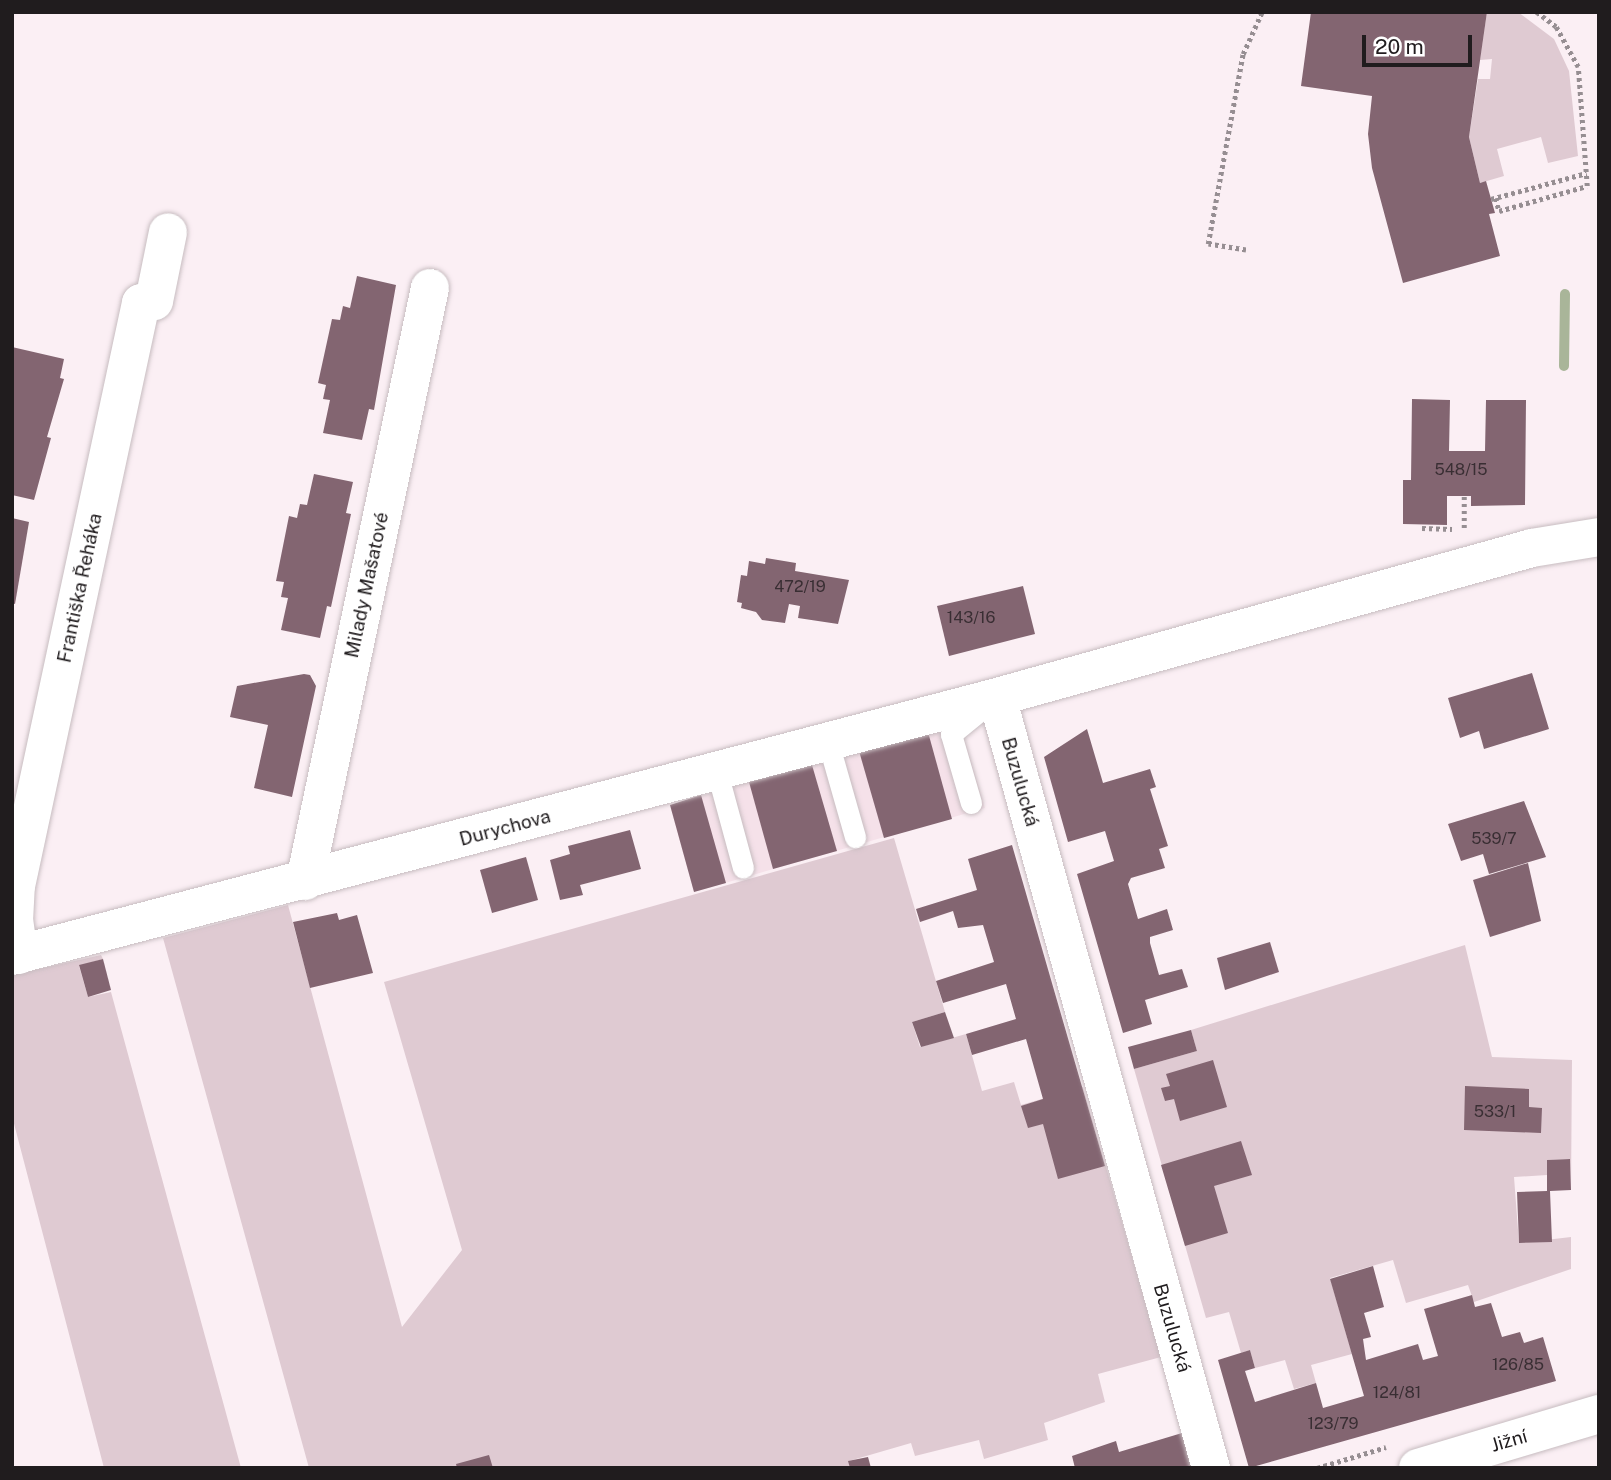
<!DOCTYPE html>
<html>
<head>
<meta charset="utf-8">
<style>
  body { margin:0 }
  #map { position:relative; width:1611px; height:1480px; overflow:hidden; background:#fbeff4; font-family:"Public Sans",sans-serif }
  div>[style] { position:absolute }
  .built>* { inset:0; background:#f5e1e9 }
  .green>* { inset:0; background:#dfcad2 }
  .stream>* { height:10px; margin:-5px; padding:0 5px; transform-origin:5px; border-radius:5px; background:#a9b599 }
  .building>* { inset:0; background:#836571 }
  .path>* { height:4.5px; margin-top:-2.25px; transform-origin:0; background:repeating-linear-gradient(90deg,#968e92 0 3.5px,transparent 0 7px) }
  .roads { filter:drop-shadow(0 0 2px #c7bcc0) drop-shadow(0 0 2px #c7bcc0) }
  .lane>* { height:21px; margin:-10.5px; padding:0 10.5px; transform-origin:10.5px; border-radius:10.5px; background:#fff }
  .street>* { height:38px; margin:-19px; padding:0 19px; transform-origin:19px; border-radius:19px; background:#fff }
  .secondary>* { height:38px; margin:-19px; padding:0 19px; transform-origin:19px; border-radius:19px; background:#fff }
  span { translate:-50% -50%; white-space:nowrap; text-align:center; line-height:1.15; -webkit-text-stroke:5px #fff; paint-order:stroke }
  .number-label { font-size:16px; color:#392e33 }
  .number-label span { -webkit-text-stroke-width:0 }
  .street-label { font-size:19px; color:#201c1e }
  .frame { position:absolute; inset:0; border:14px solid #201c1e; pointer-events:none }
  .scale { position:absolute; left:1362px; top:35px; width:110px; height:32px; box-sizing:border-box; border:4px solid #201c1e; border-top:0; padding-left:9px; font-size:21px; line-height:24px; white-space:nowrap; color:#201c1e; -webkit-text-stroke:5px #fff; paint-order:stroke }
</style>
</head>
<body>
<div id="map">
  <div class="built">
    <i style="clip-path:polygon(959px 721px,985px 808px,694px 892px,670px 805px)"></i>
  </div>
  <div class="green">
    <i style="clip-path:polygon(1487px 12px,1518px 12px,1554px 39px,1569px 71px,1578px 156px,1548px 163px,1541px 137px,1497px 149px,1504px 176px,1480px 183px,1469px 137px,1478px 79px,1490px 79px,1492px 59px,1480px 60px)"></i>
    <i style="clip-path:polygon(894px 838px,945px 1012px,912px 1022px,920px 1047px,966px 1034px,982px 1091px,1014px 1082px,1021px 1105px,1083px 1087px,1161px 1357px,1098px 1374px,1105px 1402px,1044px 1423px,1048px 1440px,984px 1459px,979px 1440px,915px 1456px,911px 1443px,849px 1461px,850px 1468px,309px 1468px,163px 938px,288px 905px,402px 1327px,462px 1250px,384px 982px)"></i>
    <i style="clip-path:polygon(1465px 945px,1492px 1057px,1572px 1060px,1571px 1190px,1570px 1159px,1547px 1160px,1547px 1175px,1514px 1177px,1519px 1243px,1571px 1237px,1571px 1269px,1474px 1302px,1468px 1285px,1406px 1303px,1393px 1260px,1330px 1278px,1352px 1354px,1311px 1365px,1316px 1383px,1294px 1389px,1285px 1360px,1255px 1368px,1250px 1350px,1241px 1353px,1229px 1312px,1206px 1318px,1134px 1069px,1197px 1051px,1191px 1030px)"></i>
    <i style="clip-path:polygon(101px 955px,103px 959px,79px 966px,88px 997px,111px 992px,241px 1468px,104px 1468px,12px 1116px,12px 975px)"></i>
  </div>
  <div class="stream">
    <i style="left:1564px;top:366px;width:72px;rotate:-89.2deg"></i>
  </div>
  <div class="building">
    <i style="clip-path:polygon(1311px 12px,1487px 12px,1469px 137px,1480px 183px,1486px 181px,1495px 213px,1489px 214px,1500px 256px,1403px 283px,1372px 168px,1368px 134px,1372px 96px,1301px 86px)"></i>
    <i style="clip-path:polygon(357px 276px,396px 285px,374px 410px,369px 409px,362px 440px,323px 433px,330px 400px,323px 399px,326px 385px,318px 383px,332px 319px,340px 320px,343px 306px,350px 308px)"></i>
    <i style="clip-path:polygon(12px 347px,64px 359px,60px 378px,64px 379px,47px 437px,51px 438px,34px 500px,12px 495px)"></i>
    <i style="clip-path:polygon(1412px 399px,1450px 400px,1449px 451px,1485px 451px,1486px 400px,1526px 400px,1525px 505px,1471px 506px,1471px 496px,1447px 496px,1447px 525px,1403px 524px,1403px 480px,1411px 480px)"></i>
    <i style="clip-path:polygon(314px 474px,353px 482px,346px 513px,351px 514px,331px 607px,327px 606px,320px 638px,281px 630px,288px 598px,281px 597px,284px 582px,276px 581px,289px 516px,297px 518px,300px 504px,307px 505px)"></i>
    <i style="clip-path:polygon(12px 518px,29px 522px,15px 604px,12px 603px)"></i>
    <i style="clip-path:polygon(766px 558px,796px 563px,795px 571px,849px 580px,838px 624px,798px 618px,800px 606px,789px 604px,785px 623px,762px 620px,756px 612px,741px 608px,742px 603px,737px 602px,741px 575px,747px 576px,749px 561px,765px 564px)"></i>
    <i style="clip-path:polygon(1023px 586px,1035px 634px,949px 656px,937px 606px)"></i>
    <i style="clip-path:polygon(1532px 673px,1549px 729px,1484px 749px,1479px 731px,1460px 738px,1448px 698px)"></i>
    <i style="clip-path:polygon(304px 674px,310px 675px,316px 686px,292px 797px,254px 788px,268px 725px,230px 717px,237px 686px)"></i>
    <i style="clip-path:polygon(1087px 729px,1103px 783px,1150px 769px,1156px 787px,1150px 789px,1168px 846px,1159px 849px,1165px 868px,1131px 878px,1128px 884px,1138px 919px,1167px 909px,1173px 930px,1150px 937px,1150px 943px,1159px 975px,1182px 969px,1188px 987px,1145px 1000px,1152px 1024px,1123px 1033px,1077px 874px,1114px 861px,1105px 831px,1068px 842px,1044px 757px)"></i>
    <i style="clip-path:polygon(928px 732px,952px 819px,884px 838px,859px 751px)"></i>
    <i style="clip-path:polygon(812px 765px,837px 851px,773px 869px,749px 782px)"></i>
    <i style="clip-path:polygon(701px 795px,726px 883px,694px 892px,670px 805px)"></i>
    <i style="clip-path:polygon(1524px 801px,1546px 857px,1489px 874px,1483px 854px,1461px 861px,1448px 824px)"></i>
    <i style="clip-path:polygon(630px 830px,641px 869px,580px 885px,583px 895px,560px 900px,550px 860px,570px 854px,568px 846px)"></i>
    <i style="clip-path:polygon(1012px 845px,1105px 1166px,1058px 1179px,1043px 1124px,1028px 1128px,1021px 1106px,1043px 1099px,1026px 1039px,972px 1055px,966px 1034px,1016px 1019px,1006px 984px,943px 1003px,936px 981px,994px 962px,983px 925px,958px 928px,953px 911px,920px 922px,916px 909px,977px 890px,968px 859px)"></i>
    <i style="clip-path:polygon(526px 857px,538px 900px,492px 913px,480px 870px)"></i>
    <i style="clip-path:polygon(1528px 863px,1541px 921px,1490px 937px,1473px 880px)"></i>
    <i style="clip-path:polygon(337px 913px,339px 920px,357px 915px,373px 973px,310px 988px,293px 922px)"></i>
    <i style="clip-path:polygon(1270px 942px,1279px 972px,1225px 990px,1217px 958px)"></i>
    <i style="clip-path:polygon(103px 959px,111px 990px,88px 997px,79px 965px)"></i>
    <i style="clip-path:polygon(945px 1012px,954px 1038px,921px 1047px,912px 1022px)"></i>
    <i style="clip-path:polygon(1191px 1030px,1197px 1051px,1134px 1069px,1128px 1047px)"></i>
    <i style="clip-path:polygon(1213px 1060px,1227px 1107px,1180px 1121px,1174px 1099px,1165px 1101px,1161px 1088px,1170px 1086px,1166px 1074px)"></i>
    <i style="clip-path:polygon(1465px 1086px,1529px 1089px,1529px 1107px,1542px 1108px,1541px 1133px,1464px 1130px)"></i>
    <i style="clip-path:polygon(1241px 1141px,1252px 1175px,1214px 1186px,1228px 1233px,1185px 1246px,1161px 1165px)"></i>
    <i style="clip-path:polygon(1570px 1159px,1571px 1190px,1550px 1191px,1552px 1242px,1519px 1243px,1517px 1192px,1547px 1191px,1547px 1160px)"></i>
    <i style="clip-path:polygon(1373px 1266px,1384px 1307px,1364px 1313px,1371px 1337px,1363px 1339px,1366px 1360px,1418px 1344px,1423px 1360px,1438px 1356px,1424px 1309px,1472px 1295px,1475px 1307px,1491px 1303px,1502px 1337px,1520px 1332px,1524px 1343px,1543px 1337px,1556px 1381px,1249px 1468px,1218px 1360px,1250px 1350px,1255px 1368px,1245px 1371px,1255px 1402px,1316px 1383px,1323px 1408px,1364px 1396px,1330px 1279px)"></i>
    <i style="clip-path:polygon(1182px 1433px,1192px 1468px,1075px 1468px,1072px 1456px,1116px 1441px,1119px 1452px)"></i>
    <i style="clip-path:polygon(489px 1455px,493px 1468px,457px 1468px,456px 1464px)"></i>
    <i style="clip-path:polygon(868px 1457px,871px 1468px,850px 1468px,848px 1461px)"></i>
  </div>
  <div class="path">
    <i style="left:1496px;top:198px;width:13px;rotate:77deg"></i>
    <i style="left:1499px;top:211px;width:91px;rotate:-15.9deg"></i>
    <i style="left:1587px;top:186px;width:119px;rotate:-94.3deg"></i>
    <i style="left:1578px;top:67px;width:46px;rotate:-118.8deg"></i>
    <i style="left:1556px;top:27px;width:25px;rotate:-143deg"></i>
    <i style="left:1491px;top:199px;width:99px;rotate:-15.2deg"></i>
    <i style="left:1246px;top:250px;width:38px;rotate:-171deg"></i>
    <i style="left:1208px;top:244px;width:193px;rotate:-79.6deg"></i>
    <i style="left:1243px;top:54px;width:46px;rotate:-65.7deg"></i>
    <i style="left:1422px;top:528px;width:30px;rotate:2deg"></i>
    <i style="left:1464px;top:528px;width:32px;rotate:-90deg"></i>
    <i style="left:1317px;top:1468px;width:72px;rotate:-16.9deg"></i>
  </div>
  <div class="roads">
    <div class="lane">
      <i style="left:828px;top:742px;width:99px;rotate:74.1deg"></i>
      <i style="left:717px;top:772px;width:99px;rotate:74.8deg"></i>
      <i style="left:971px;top:803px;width:72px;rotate:-106.2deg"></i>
      <i style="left:951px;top:734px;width:41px;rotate:-39.1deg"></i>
    </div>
    <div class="street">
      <i style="left:997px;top:697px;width:800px;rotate:74.49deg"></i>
      <i style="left:305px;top:881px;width:606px;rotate:-78.1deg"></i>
      <i style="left:19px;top:955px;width:34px;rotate:-98deg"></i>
      <i style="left:14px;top:921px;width:35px;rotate:-87deg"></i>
      <i style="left:16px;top:886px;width:596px;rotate:-77.9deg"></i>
      <i style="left:141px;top:303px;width:13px;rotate:-9deg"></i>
      <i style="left:154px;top:301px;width:70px;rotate:-78.5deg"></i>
      <i style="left:12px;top:956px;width:1018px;rotate:-14.73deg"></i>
      <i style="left:997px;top:697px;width:555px;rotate:-15.56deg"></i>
      <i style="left:1532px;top:548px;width:68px;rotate:-9.3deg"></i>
    </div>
    <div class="secondary">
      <i style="left:1418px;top:1468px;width:189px;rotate:-16.6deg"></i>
    </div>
  </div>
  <div class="number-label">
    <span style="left:1461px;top:470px">548/15</span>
    <span style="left:800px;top:587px">472/19</span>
    <span style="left:971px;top:618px">143/16</span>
    <span style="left:1494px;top:839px">539/7</span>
    <span style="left:1495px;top:1112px">533/1</span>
    <span style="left:1518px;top:1365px">126/85</span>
    <span style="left:1397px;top:1393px">124/81</span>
    <span style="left:1333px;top:1424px">123/79</span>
  </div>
  <div class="street-label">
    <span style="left:367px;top:585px;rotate:-78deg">Milady Mašatové</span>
    <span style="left:80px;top:588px;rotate:-78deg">Františka Řeháka</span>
    <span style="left:1020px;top:782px;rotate:74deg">Buzulucká</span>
    <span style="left:505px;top:828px;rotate:-15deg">Durychova</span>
    <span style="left:1172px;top:1328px;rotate:74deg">Buzulucká</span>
    <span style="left:1509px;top:1441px;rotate:-16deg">Jižní</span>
  </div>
  <div class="frame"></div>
  <div class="scale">20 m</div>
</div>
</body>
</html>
